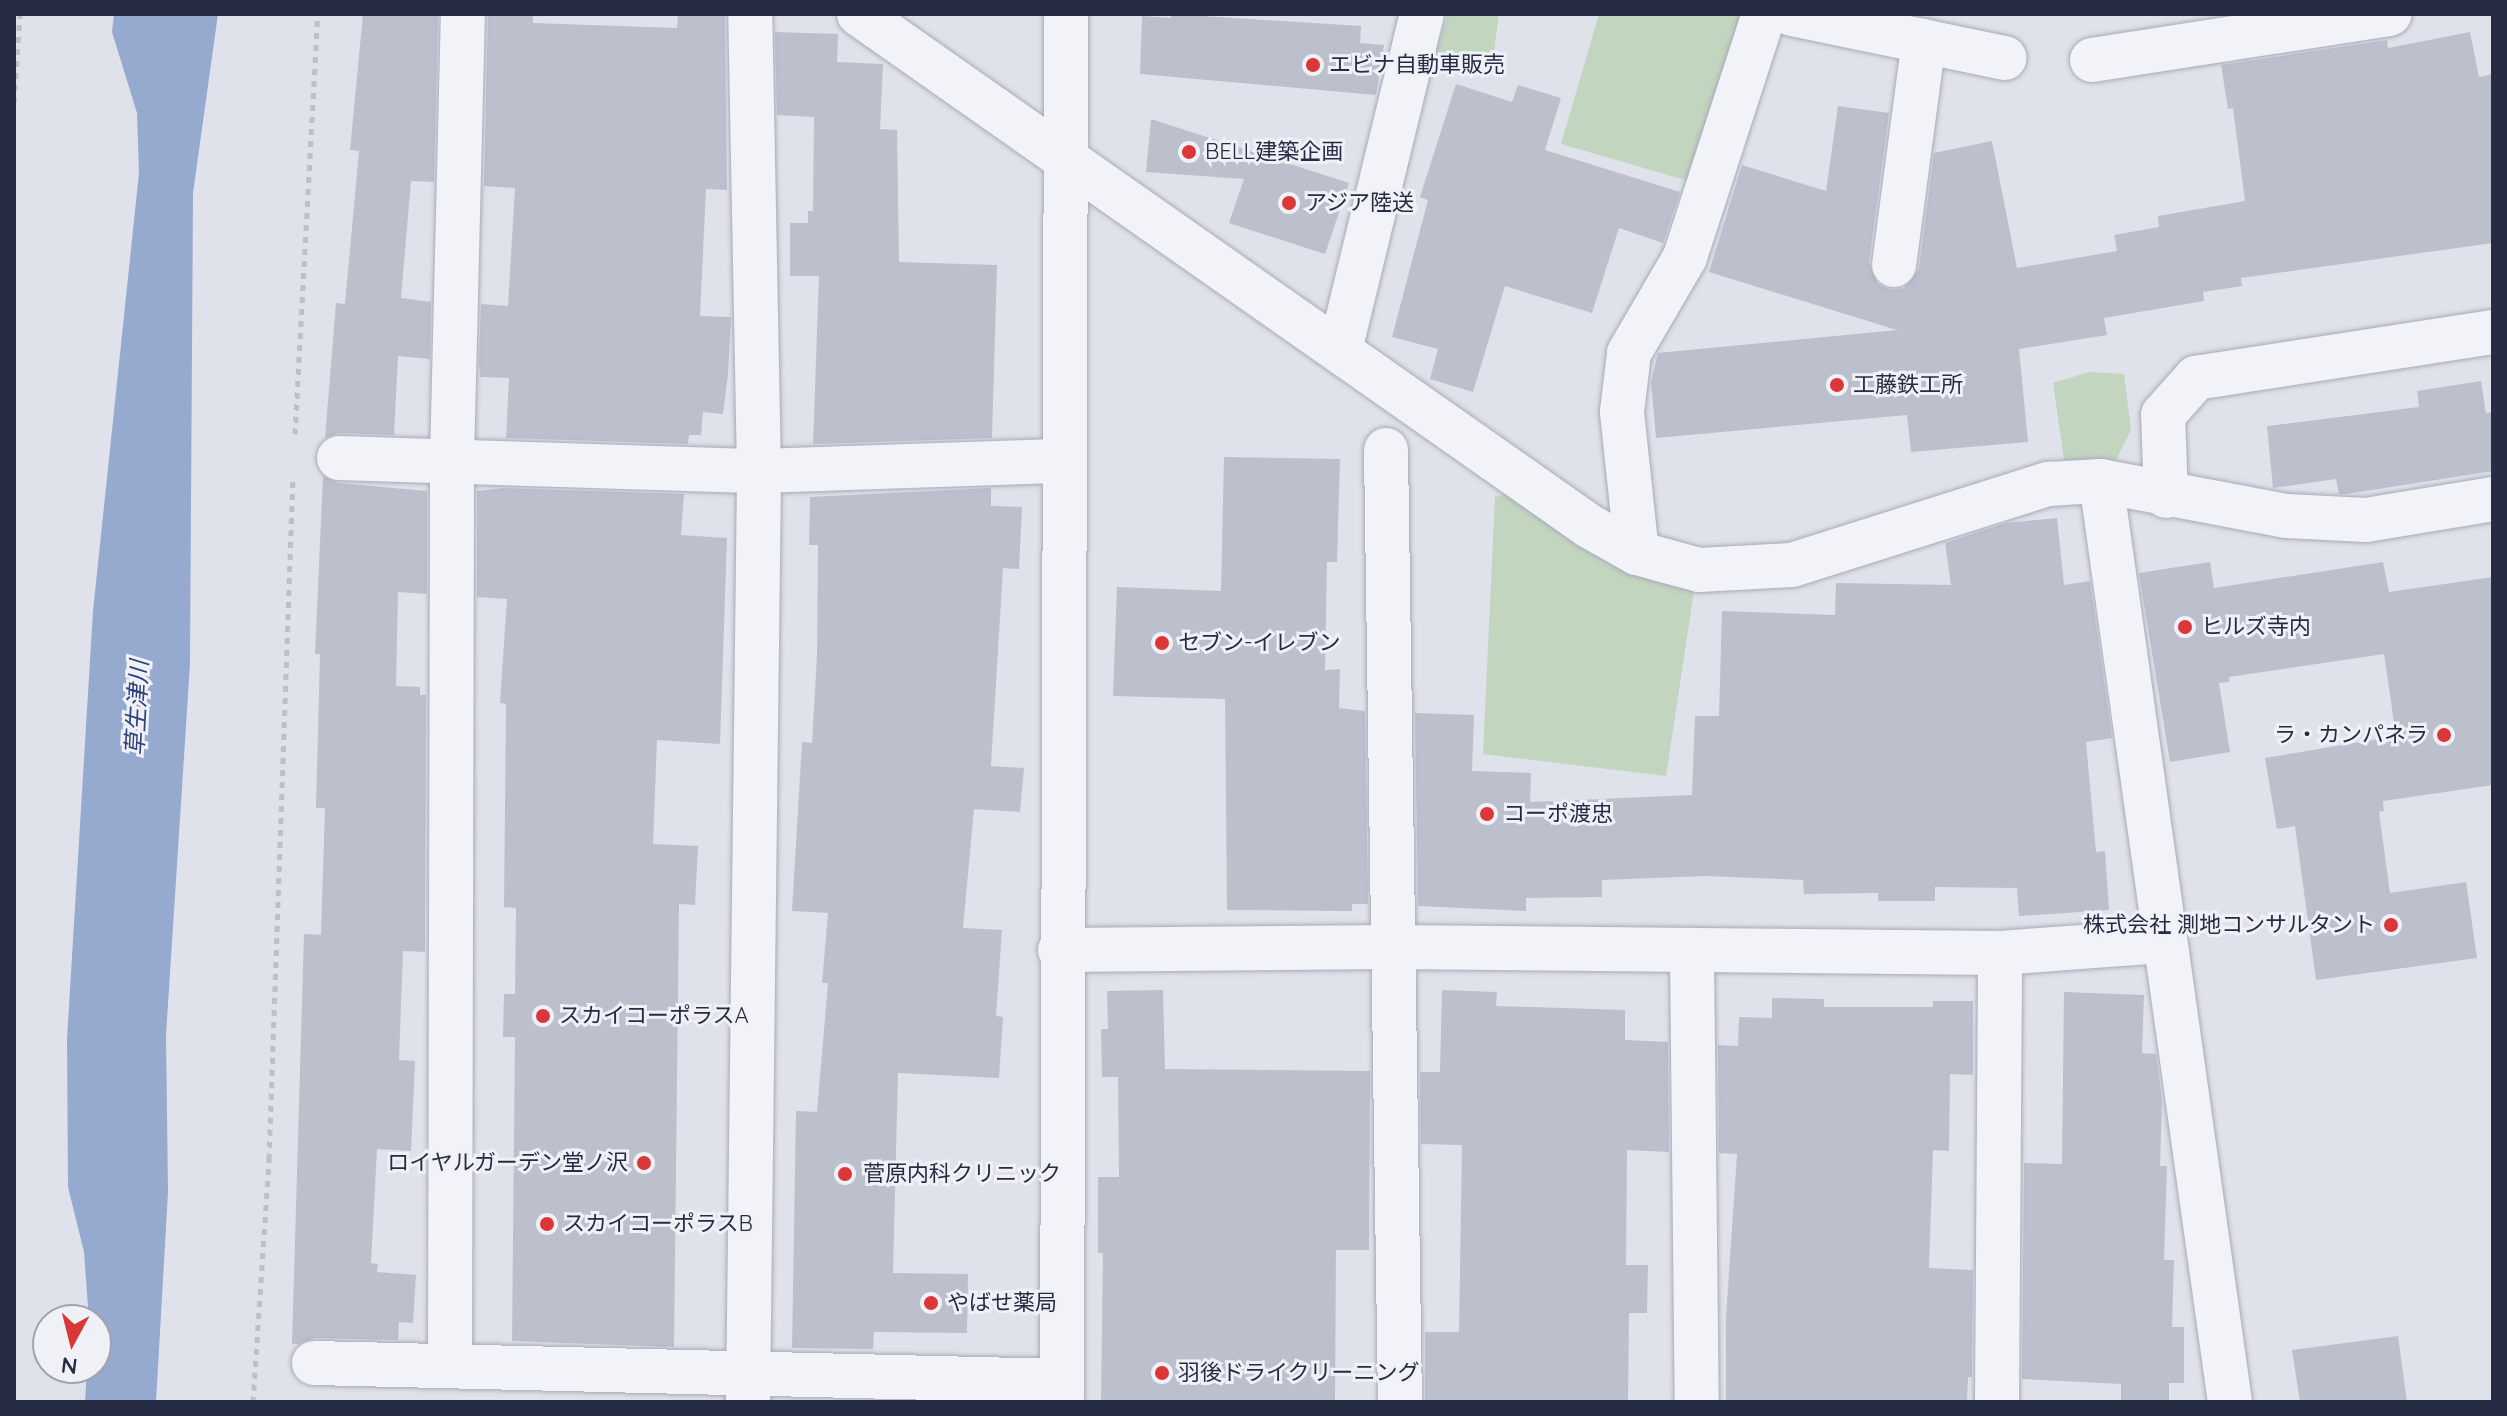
<!DOCTYPE html>
<html>
<head>
<meta charset="utf-8">
<style>
  body { margin:0 }
  #map { position:relative; width:2507px; height:1416px; overflow:hidden; background:#dfe2ea; font-family:Quicksand,"Noto Sans JP",sans-serif }
  div>[style] { position:absolute }
  .green>* { inset:0; background:#c2d5bf }
  .water>* { inset:0; background:#96a9ce }
  .building>* { inset:0; background:#bcc0cd }
  .path>* { height:5px; margin-top:-2.5px; transform-origin:0; background:repeating-linear-gradient(90deg,#bdbfc9 0 6px,transparent 0 12px) }
  .roads { filter:drop-shadow(0 0 2px #a8abb8) drop-shadow(0 0 2px #a8abb8) }
  .minor>* { height:44px; margin:-22px; padding:0 22px; transform-origin:22px; border-radius:22px; background:#f2f3f8 }
  .dots>* { width:22px; height:22px; translate:-50% -50%; box-sizing:border-box; border:4px solid #eff1f7; border-radius:50% }
  span { translate:-50% -50%; white-space:nowrap; text-align:center; line-height:1.15; -webkit-text-stroke:6px #eff1f7; paint-order:stroke }
  .poi-label { font-size:22px; color:#262c43 }
  .left { translate:0 -50%; text-align:left }
  .right { translate:-100% -50%; text-align:right }
  .water-label { font-size:24px; color:#2c447b; font-style:italic }
  .frame { position:absolute; inset:0; border:16px solid #262c43; pointer-events:none }
  .north { position:absolute; left:32px; top:1304px; width:80px; height:80px; box-sizing:border-box; background:#eff1f7; border:2px solid #9fa2af; border-radius:50%; rotate:187deg; font-size:22px; font-weight:700; line-height:32px; text-align:center; color:#262c43 }
  .north::after { content:''; display:block; margin:auto; width:28px; height:36px; background:#dc3738; clip-path:polygon(50% 0,100% 100%,50% 72%,0 100%) }
</style>
</head>
<body>
<div id="map">
  <div class="green">
    <i style="clip-path:polygon(1448px 14px,1499px 14px,1491px 75px,1430px 71px)"></i>
    <i style="clip-path:polygon(1599px 14px,1749px 15px,1692px 182px,1561px 144px)"></i>
    <i style="clip-path:polygon(2089px 372px,2124px 374px,2131px 430px,2116px 460px,2064px 460px,2053px 383px)"></i>
    <i style="clip-path:polygon(1515px 491px,1617px 563px,1656px 582px,1694px 591px,1666px 776px,1483px 754px,1495px 497px)"></i>
  </div>
  <div class="water">
    <i style="clip-path:polygon(114px 14px,218px 14px,193px 193px,190px 664px,166px 1035px,168px 1192px,156px 1402px,85px 1402px,87px 1368px,96px 1368px,96px 1320px,89px 1320px,84px 1252px,68px 1187px,67px 1039px,93px 611px,139px 173px,137px 113px,112px 32px)"></i>
  </div>
  <div class="building">
    <i style="clip-path:polygon(363px 14px,438px 14px,434px 182px,411px 181px,401px 298px,431px 302px,430px 359px,398px 356px,394px 435px,340px 433px,325px 438px,336px 303px,345px 304px,359px 151px,350px 150px)"></i>
    <i style="clip-path:polygon(488px 14px,533px 14px,533px 23px,677px 28px,678px 14px,725px 14px,727px 190px,706px 189px,700px 316px,731px 317px,728px 375px,723px 414px,703px 412px,701px 435px,689px 435px,688px 444px,506px 438px,509px 378px,480px 377px,479px 362px,481px 304px,508px 306px,515px 188px,484px 186px)"></i>
    <i style="clip-path:polygon(1171px 14px,1361px 26px,1360px 43px,1384px 45px,1376px 95px,1140px 74px,1142px 16px,1171px 18px)"></i>
    <i style="clip-path:polygon(775px 32px,838px 34px,837px 62px,883px 64px,880px 129px,897px 130px,899px 262px,997px 265px,992px 438px,813px 444px,819px 276px,790px 276px,790px 223px,808px 223px,808px 211px,813px 211px,814px 117px,777px 115px)"></i>
    <i style="clip-path:polygon(2470px 32px,2479px 77px,2493px 74px,2493px 243px,2241px 278px,2242px 286px,2203px 292px,2204px 301px,2104px 318px,2107px 335px,2019px 349px,2028px 442px,1911px 452px,1907px 415px,1656px 438px,1651px 382px,1658px 353px,1897px 330px,1709px 272px,1742px 165px,1826px 191px,1838px 106px,1889px 113px,1869px 262px,1878px 284px,1891px 290px,1904px 288px,1919px 269px,1934px 153px,1992px 141px,2017px 268px,2117px 251px,2114px 235px,2159px 227px,2158px 216px,2245px 201px,2233px 108px,2228px 109px,2221px 65px,2387px 40px,2388px 48px)"></i>
    <i style="clip-path:polygon(1456px 84px,1512px 102px,1518px 85px,1561px 98px,1545px 150px,1680px 192px,1663px 243px,1619px 228px,1592px 313px,1505px 286px,1473px 392px,1430px 379px,1438px 349px,1392px 337px,1428px 200px,1420px 197px)"></i>
    <i style="clip-path:polygon(1151px 119px,1349px 183px,1325px 254px,1229px 223px,1244px 179px,1146px 172px)"></i>
    <i style="clip-path:polygon(2481px 381px,2486px 413px,2493px 412px,2493px 471px,2346px 494px,2339px 494px,2336px 479px,2273px 488px,2267px 426px,2419px 407px,2417px 391px)"></i>
    <i style="clip-path:polygon(1224px 457px,1340px 459px,1337px 562px,1327px 562px,1325px 670px,1340px 669px,1339px 708px,1365px 711px,1368px 904px,1352px 904px,1352px 911px,1227px 910px,1225px 699px,1113px 696px,1117px 587px,1221px 591px)"></i>
    <i style="clip-path:polygon(323px 476px,338px 483px,427px 491px,427px 594px,398px 592px,396px 686px,420px 687px,420px 695px,426px 695px,425px 952px,403px 951px,399px 1060px,415px 1061px,411px 1151px,377px 1149px,371px 1263px,378px 1264px,377px 1272px,416px 1275px,413px 1323px,399px 1322px,398px 1340px,315px 1338px,299px 1344px,292px 1344px,304px 934px,321px 935px,325px 808px,316px 808px,320px 654px,315px 654px)"></i>
    <i style="clip-path:polygon(504px 488px,684px 494px,681px 535px,727px 538px,720px 744px,657px 740px,653px 844px,698px 846px,695px 905px,679px 904px,674px 1347px,512px 1341px,515px 1037px,503px 1037px,504px 994px,515px 994px,516px 908px,504px 907px,506px 704px,500px 703px,507px 599px,477px 597px,477px 491px)"></i>
    <i style="clip-path:polygon(991px 488px,991px 506px,1022px 507px,1019px 569px,1003px 568px,991px 766px,1024px 768px,1020px 812px,974px 809px,963px 928px,1002px 930px,996px 1016px,1003px 1017px,999px 1078px,898px 1073px,893px 1273px,968px 1274px,967px 1333px,874px 1332px,873px 1349px,792px 1348px,796px 1111px,817px 1112px,828px 983px,822px 983px,828px 913px,792px 911px,802px 742px,812px 743px,817px 655px,818px 545px,809px 545px,810px 497px)"></i>
    <i style="clip-path:polygon(2057px 518px,2064px 585px,2090px 581px,2112px 738px,2086px 742px,2096px 852px,2105px 851px,2109px 910px,2019px 916px,2017px 888px,1935px 887px,1935px 901px,1878px 901px,1878px 893px,1804px 894px,1803px 880px,1705px 876px,1602px 880px,1602px 897px,1526px 898px,1526px 911px,1418px 906px,1415px 713px,1474px 715px,1472px 771px,1531px 773px,1530px 802px,1692px 795px,1695px 716px,1719px 716px,1722px 611px,1835px 615px,1836px 583px,1951px 585px,1945px 543px,2006px 523px)"></i>
    <i style="clip-path:polygon(2210px 562px,2214px 588px,2383px 562px,2389px 592px,2493px 577px,2493px 785px,2383px 801px,2384px 811px,2379px 812px,2390px 893px,2466px 882px,2477px 958px,2316px 980px,2295px 826px,2277px 829px,2265px 758px,2396px 736px,2384px 654px,2229px 677px,2229px 682px,2219px 683px,2230px 752px,2170px 762px,2139px 573px)"></i>
    <i style="clip-path:polygon(1163px 990px,1165px 1069px,1370px 1071px,1369px 1250px,1336px 1250px,1335px 1402px,1101px 1402px,1103px 1253px,1098px 1253px,1098px 1177px,1119px 1177px,1118px 1077px,1102px 1077px,1101px 1029px,1108px 1029px,1107px 991px)"></i>
    <i style="clip-path:polygon(1442px 990px,1497px 992px,1496px 1006px,1625px 1010px,1625px 1040px,1668px 1042px,1669px 1152px,1627px 1150px,1626px 1265px,1648px 1265px,1647px 1313px,1629px 1313px,1628px 1402px,1425px 1402px,1425px 1332px,1459px 1332px,1462px 1145px,1421px 1144px,1420px 1072px,1440px 1072px)"></i>
    <i style="clip-path:polygon(2064px 992px,2144px 995px,2142px 1053px,2156px 1054px,2162px 1100px,2160px 1166px,2167px 1166px,2164px 1260px,2174px 1260px,2172px 1327px,2184px 1327px,2184px 1383px,2169px 1383px,2169px 1402px,2121px 1402px,2121px 1384px,2022px 1379px,2024px 1163px,2062px 1164px)"></i>
    <i style="clip-path:polygon(1772px 998px,1824px 999px,1824px 1007px,1933px 1007px,1933px 1001px,1973px 1001px,1973px 1075px,1950px 1074px,1949px 1151px,1933px 1150px,1929px 1268px,1973px 1270px,1972px 1377px,1968px 1377px,1967px 1402px,1726px 1402px,1726px 1317px,1737px 1154px,1719px 1153px,1718px 1045px,1738px 1046px,1739px 1017px,1772px 1018px)"></i>
    <i style="clip-path:polygon(2398px 1336px,2407px 1402px,2300px 1402px,2292px 1350px)"></i>
  </div>
  <div class="path">
    <i style="left:14px;top:102px;width:88px;rotate:-86.1deg"></i>
    <i style="left:295px;top:434px;width:421px;rotate:-86.9deg"></i>
    <i style="left:253px;top:1402px;width:244px;rotate:-86.2deg"></i>
    <i style="left:269px;top:1159px;width:683px;rotate:-87.99deg"></i>
  </div>
  <div class="roads">
    <div class="minor">
      <i style="left:859px;top:14px;width:892px;rotate:35.04deg"></i>
      <i style="left:1589px;top:526px;width:55px;rotate:29.4deg"></i>
      <i style="left:1637px;top:553px;width:64px;rotate:15.3deg"></i>
      <i style="left:1699px;top:570px;width:93px;rotate:-3.1deg"></i>
      <i style="left:1792px;top:565px;width:269px;rotate:-17.6deg"></i>
      <i style="left:2048px;top:484px;width:53px;rotate:-3.2deg"></i>
      <i style="left:2101px;top:481px;width:189px;rotate:10.7deg"></i>
      <i style="left:2287px;top:516px;width:79px;rotate:2.9deg"></i>
      <i style="left:2366px;top:520px;width:129px;rotate:-9.4deg"></i>
      <i style="left:1792px;top:14px;width:217px;rotate:11.7deg"></i>
      <i style="left:2092px;top:60px;width:301px;rotate:-8.8deg"></i>
      <i style="left:1894px;top:265px;width:226px;rotate:-82.4deg"></i>
      <i style="left:1340px;top:350px;width:346px;rotate:-76.3deg"></i>
      <i style="left:1386px;top:450px;width:952px;rotate:89.16deg"></i>
      <i style="left:339px;top:458px;width:420px;rotate:1.8deg"></i>
      <i style="left:759px;top:471px;width:306px;rotate:-1.9deg"></i>
      <i style="left:2101px;top:481px;width:930px;rotate:82.03deg"></i>
      <i style="left:2166px;top:496px;width:81px;rotate:-92.1deg"></i>
      <i style="left:2163px;top:415px;width:50px;rotate:-48.3deg"></i>
      <i style="left:2196px;top:378px;width:301px;rotate:-8.8deg"></i>
      <i style="left:1637px;top:553px;width:142px;rotate:-96.1deg"></i>
      <i style="left:1622px;top:412px;width:59px;rotate:-83.2deg"></i>
      <i style="left:1629px;top:353px;width:111px;rotate:-59.7deg"></i>
      <i style="left:1685px;top:257px;width:256px;rotate:-72deg"></i>
      <i style="left:1060px;top:950px;width:331px;rotate:-0.5deg"></i>
      <i style="left:1391px;top:947px;width:609px;rotate:0.56deg"></i>
      <i style="left:2000px;top:953px;width:163px;rotate:-4.2deg"></i>
      <i style="left:1692px;top:953px;width:449px;rotate:89.4deg"></i>
      <i style="left:314px;top:1363px;width:748px;rotate:1.38deg"></i>
      <i style="left:450px;top:1364px;width:904px;rotate:-89.87deg"></i>
      <i style="left:452px;top:460px;width:446px;rotate:-88.6deg"></i>
      <i style="left:748px;top:1402px;width:931px;rotate:-89.32deg"></i>
      <i style="left:759px;top:471px;width:457px;rotate:-91.1deg"></i>
      <i style="left:1062px;top:1402px;width:1388px;rotate:-89.83deg"></i>
      <i style="left:1997px;top:1402px;width:449px;rotate:-89.6deg"></i>
    </div>
  </div>
  <div class="dots">
    <i style="left:1313px;top:65px;background:#dc3738"></i>
    <i style="left:1189px;top:152px;background:#dc3738"></i>
    <i style="left:1289px;top:203px;background:#dc3738"></i>
    <i style="left:1837px;top:385px;background:#dc3738"></i>
    <i style="left:2185px;top:627px;background:#dc3738"></i>
    <i style="left:1162px;top:643px;background:#dc3738"></i>
    <i style="left:2444px;top:735px;background:#dc3738"></i>
    <i style="left:1487px;top:814px;background:#dc3738"></i>
    <i style="left:2391px;top:925px;background:#dc3738"></i>
    <i style="left:543px;top:1016px;background:#dc3738"></i>
    <i style="left:644px;top:1163px;background:#dc3738"></i>
    <i style="left:845px;top:1174px;background:#dc3738"></i>
    <i style="left:547px;top:1224px;background:#dc3738"></i>
    <i style="left:931px;top:1303px;background:#dc3738"></i>
    <i style="left:1162px;top:1373px;background:#dc3738"></i>
  </div>
  <div class="poi-label">
    <span class="left" style="left:1329px;top:65px">エビナ自動車販売</span>
    <span class="left" style="left:1205px;top:152px">BELL建築企画</span>
    <span class="left" style="left:1305px;top:203px">アジア陸送</span>
    <span class="left" style="left:1853px;top:385px">工藤鉄工所</span>
    <span class="left" style="left:2201px;top:627px">ヒルズ寺内</span>
    <span class="left" style="left:1178px;top:643px">セブン-イレブン</span>
    <span class="right" style="left:2428px;top:735px">ラ・カンパネラ</span>
    <span class="left" style="left:1503px;top:814px">コーポ渡忠</span>
    <span class="right" style="left:2375px;top:925px">株式会社 測地コンサルタント</span>
    <span class="left" style="left:559px;top:1016px">スカイコーポラスA</span>
    <span class="right" style="left:628px;top:1163px">ロイヤルガーデン堂ノ沢</span>
    <span class="left" style="left:863px;top:1174px">菅原内科クリニック</span>
    <span class="left" style="left:563px;top:1224px">スカイコーポラスB</span>
    <span class="left" style="left:947px;top:1303px">やばせ薬局</span>
    <span class="left" style="left:1178px;top:1373px">羽後ドライクリーニング</span>
  </div>
  <div class="water-label">
    <span style="left:137px;top:708px;rotate:-87deg">草生津川</span>
  </div>
  <div class="frame"></div>
  <div class="north">N</div>
</div>
</body>
</html>
